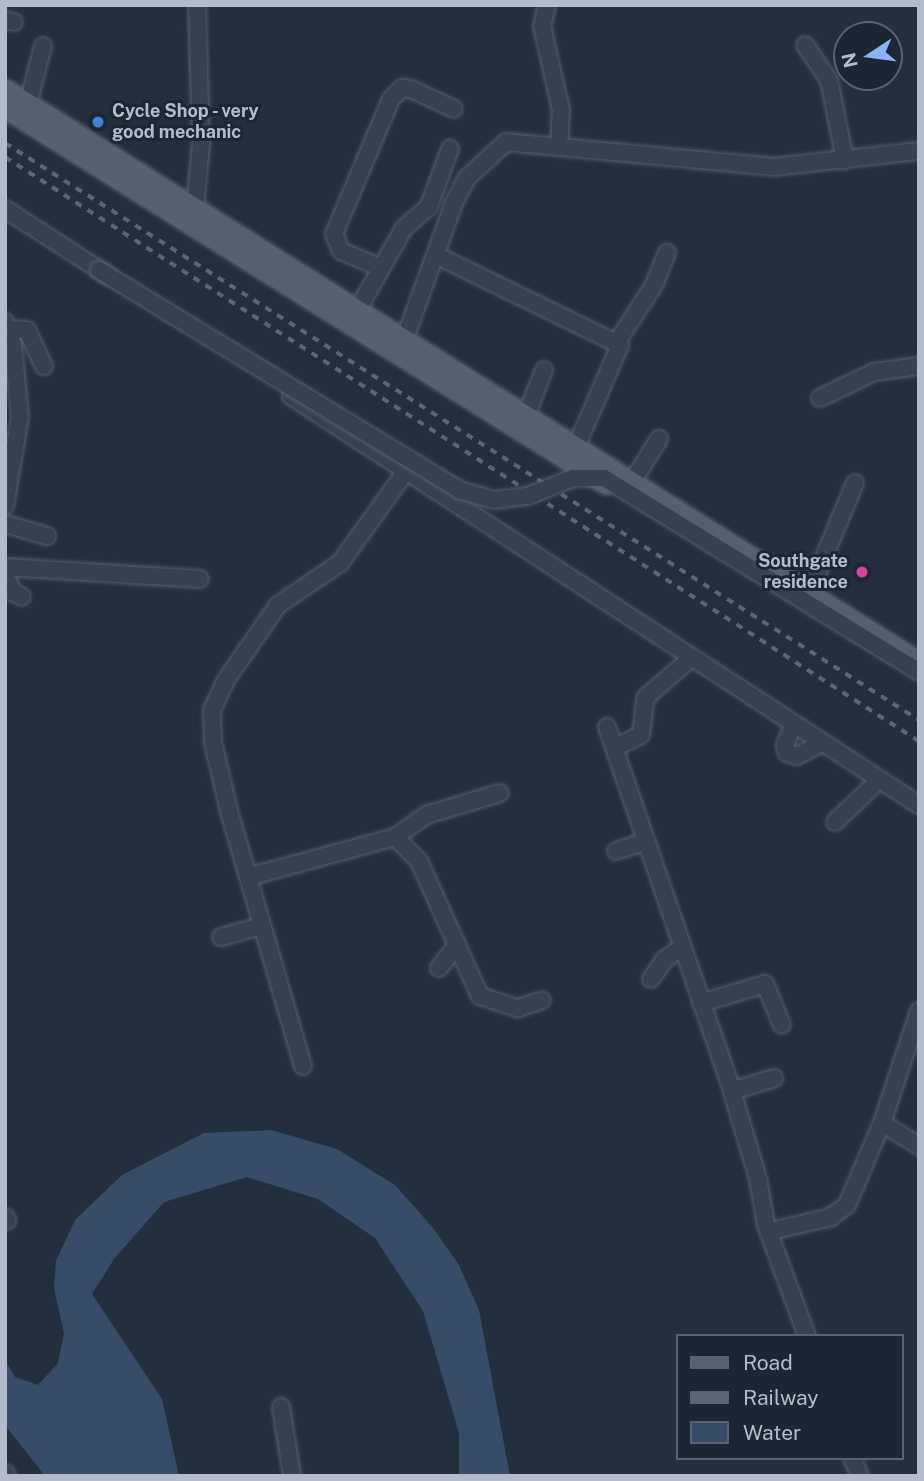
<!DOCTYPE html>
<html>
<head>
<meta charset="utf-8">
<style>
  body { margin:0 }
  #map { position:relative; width:924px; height:1481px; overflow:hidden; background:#242f3e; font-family:"Public Sans",sans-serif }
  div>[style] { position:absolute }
  .water>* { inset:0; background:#394c67 }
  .roads { filter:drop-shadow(0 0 2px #565f6c) drop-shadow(0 0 2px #565f6c) }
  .minor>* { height:16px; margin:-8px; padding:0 8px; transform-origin:8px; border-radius:8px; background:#38414e }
  .major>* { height:19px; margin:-9.5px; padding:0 9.5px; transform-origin:9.5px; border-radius:9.5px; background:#56606e }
  .rail>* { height:3.5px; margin-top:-1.75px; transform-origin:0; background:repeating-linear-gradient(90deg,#5a6575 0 7px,transparent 0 14px) }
  .bridges { filter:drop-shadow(0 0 2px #565f6c) drop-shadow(0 0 2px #565f6c) }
  .minor-bridge>* { height:16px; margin:-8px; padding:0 8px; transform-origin:8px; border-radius:8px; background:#38414e }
  .dots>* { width:19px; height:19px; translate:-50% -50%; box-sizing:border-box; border:4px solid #1d2633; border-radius:50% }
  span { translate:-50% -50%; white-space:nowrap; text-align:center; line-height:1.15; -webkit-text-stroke:6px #1d2633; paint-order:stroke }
  .poi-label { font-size:18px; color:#b4bcc9; font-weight:700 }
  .left { translate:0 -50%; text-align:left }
  .right { translate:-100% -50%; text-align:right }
  .frame { position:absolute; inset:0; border:7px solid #b4bcc9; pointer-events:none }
  .legend { position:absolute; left:676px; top:1334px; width:228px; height:126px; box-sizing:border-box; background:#1d2633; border:2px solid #59626f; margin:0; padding:9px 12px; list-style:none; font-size:21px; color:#b4bcc9 }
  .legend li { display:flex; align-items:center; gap:14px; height:35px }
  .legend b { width:35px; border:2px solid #59626f }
  .north { position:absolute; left:833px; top:21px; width:70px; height:70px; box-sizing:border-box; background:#1d2633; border:2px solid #59626f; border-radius:50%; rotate:257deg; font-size:19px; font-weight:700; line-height:28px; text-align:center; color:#b4bcc9 }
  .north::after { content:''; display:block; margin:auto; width:24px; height:32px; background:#8ab4f8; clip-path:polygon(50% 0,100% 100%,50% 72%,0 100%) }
</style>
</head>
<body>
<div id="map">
  <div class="water">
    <i style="clip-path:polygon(271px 1130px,337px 1149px,395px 1185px,433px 1228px,459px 1265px,479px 1310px,510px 1476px,459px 1476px,459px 1433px,423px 1311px,375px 1238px,318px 1199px,247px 1177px,164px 1202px,114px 1259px,92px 1294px,162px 1399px,179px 1476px,45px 1476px,5px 1425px,5px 1360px,15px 1377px,38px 1385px,58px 1363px,64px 1333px,54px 1288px,56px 1261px,75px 1220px,122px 1175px,204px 1133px)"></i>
  </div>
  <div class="roads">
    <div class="minor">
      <i style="left:547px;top:5px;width:22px;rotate:103deg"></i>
      <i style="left:542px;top:26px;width:86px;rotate:77.3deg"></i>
      <i style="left:561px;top:110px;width:35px;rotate:93deg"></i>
      <i style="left:5px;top:20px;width:9px;rotate:13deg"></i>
      <i style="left:805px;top:45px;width:42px;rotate:55.6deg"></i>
      <i style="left:829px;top:80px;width:82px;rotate:78.7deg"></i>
      <i style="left:28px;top:104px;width:60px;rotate:-75.5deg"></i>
      <i style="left:5px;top:209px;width:124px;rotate:32.8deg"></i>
      <i style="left:195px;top:209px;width:65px;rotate:-84.7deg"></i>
      <i style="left:201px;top:144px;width:139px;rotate:-91.6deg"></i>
      <i style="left:436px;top:255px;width:205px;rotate:26.1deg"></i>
      <i style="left:620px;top:345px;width:111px;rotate:113.3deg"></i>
      <i style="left:379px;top:267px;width:41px;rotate:-157.2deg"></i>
      <i style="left:341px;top:251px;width:18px;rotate:-112deg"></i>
      <i style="left:334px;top:234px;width:147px;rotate:-67.1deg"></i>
      <i style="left:391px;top:99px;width:16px;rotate:-45deg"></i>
      <i style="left:402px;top:88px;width:9px;rotate:6deg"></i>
      <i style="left:411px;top:89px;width:47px;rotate:24.9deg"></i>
      <i style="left:353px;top:318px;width:103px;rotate:-60.5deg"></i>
      <i style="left:404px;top:228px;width:33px;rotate:-41deg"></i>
      <i style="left:429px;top:206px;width:61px;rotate:-69.8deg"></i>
      <i style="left:5px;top:322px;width:24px;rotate:71deg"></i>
      <i style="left:13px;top:345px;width:72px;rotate:84.4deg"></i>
      <i style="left:20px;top:417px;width:90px;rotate:99.6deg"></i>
      <i style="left:8px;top:329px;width:19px;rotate:3deg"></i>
      <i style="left:27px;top:330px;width:40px;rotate:65deg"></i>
      <i style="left:404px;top:341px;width:147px;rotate:-70.1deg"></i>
      <i style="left:454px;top:203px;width:28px;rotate:-63deg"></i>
      <i style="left:467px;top:178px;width:53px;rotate:-42.7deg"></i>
      <i style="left:506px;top:142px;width:268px;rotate:5.3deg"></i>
      <i style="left:773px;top:167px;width:147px;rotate:-6.3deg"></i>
      <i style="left:617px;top:342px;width:68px;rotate:-57deg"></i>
      <i style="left:654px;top:285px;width:35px;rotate:-68deg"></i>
      <i style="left:291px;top:396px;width:749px;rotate:33.08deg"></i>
      <i style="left:820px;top:398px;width:60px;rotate:-25.7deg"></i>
      <i style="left:874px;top:372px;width:45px;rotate:-7.6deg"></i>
      <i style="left:526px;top:416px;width:49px;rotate:-68.6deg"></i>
      <i style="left:632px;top:482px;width:51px;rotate:-57.9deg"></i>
      <i style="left:5px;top:524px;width:44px;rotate:15.9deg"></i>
      <i style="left:5px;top:567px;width:195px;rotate:3.5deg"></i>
      <i style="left:5px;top:574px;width:20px;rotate:66deg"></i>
      <i style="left:13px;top:592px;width:10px;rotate:29deg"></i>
      <i style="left:809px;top:593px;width:119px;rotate:-67.3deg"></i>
      <i style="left:793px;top:726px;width:21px;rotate:113deg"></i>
      <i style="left:785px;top:745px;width:8px;rotate:76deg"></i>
      <i style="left:787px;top:753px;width:10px;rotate:17deg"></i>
      <i style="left:797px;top:756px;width:26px;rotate:-28deg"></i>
      <i style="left:607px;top:727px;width:385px;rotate:71deg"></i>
      <i style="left:732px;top:1091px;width:92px;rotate:73.5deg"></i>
      <i style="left:758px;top:1179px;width:47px;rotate:80.1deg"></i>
      <i style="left:766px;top:1225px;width:118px;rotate:69.7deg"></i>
      <i style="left:614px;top:748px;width:30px;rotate:-26deg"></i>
      <i style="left:641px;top:735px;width:38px;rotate:-83deg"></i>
      <i style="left:646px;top:697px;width:60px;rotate:-40.9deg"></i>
      <i style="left:835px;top:822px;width:59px;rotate:-43.6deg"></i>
      <i style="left:395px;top:837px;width:38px;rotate:-35deg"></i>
      <i style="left:426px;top:815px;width:77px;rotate:-16.6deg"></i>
      <i style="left:616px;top:851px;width:32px;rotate:-18deg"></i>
      <i style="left:248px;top:877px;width:152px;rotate:-15.2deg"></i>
      <i style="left:395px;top:837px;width:34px;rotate:45deg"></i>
      <i style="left:419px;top:861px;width:148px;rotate:65.7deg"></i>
      <i style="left:480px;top:996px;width:40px;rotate:18deg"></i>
      <i style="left:518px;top:1008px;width:25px;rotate:-18deg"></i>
      <i style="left:221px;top:937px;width:41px;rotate:-15.4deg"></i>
      <i style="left:439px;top:968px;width:28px;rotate:-52deg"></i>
      <i style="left:651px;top:979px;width:24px;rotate:-55deg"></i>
      <i style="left:665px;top:959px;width:21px;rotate:-35deg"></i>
      <i style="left:701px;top:1003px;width:67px;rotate:-16.5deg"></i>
      <i style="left:765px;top:984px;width:44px;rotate:67.5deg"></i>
      <i style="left:303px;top:1066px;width:266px;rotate:-106.2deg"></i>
      <i style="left:229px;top:811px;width:71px;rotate:-103.1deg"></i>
      <i style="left:213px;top:742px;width:32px;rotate:-92deg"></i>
      <i style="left:212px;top:710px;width:33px;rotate:-65deg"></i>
      <i style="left:226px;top:680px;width:91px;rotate:-55.3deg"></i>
      <i style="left:278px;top:605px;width:75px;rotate:-34.1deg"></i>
      <i style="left:340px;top:563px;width:113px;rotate:-54.3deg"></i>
      <i style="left:732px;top:1091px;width:44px;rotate:-17.2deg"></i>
      <i style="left:882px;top:1123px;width:44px;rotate:31.9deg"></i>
      <i style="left:5px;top:1217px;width:4px;rotate:56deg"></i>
      <i style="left:771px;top:1231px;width:62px;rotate:-13.1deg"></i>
      <i style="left:831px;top:1217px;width:20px;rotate:-37deg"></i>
      <i style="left:847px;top:1205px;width:89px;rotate:-66.9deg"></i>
      <i style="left:882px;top:1123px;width:118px;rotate:-71.7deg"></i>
      <i style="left:281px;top:1407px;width:70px;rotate:80.9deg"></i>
      <i style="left:852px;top:1458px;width:20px;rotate:66deg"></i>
      <i style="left:5px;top:1473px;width:4px;rotate:56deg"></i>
    </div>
    <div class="major">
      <i style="left:5px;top:89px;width:1079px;rotate:32.08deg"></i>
      <i style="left:5px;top:108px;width:709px;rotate:32.03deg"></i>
    </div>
  </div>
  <div class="rail">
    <i style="left:5px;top:143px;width:1081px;rotate:32.26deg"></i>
    <i style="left:5px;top:157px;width:1085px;rotate:32.58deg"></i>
  </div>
  <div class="bridges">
    <div class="minor-bridge">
      <i style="left:99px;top:270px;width:422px;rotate:31.4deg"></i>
      <i style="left:459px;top:490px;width:36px;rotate:16deg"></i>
      <i style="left:494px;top:500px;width:34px;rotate:-7deg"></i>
      <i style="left:528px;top:496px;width:48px;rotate:-21.8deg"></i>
      <i style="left:573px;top:478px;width:31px"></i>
      <i style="left:604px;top:478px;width:370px;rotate:31.6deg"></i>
    </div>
  </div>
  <div class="dots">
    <i style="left:98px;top:122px;background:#3f7fe0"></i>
    <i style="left:862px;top:572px;background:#d1479c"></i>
  </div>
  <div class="poi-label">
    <span class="left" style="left:112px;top:122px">Cycle Shop - very<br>good mechanic</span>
    <span class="right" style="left:848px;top:572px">Southgate<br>residence</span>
  </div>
  <div class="frame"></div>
  <ul class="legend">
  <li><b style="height:9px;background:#56606e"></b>Road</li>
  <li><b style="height:9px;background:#5a6575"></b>Railway</li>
  <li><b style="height:19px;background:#394c67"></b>Water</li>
  </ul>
  <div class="north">N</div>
</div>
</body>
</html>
